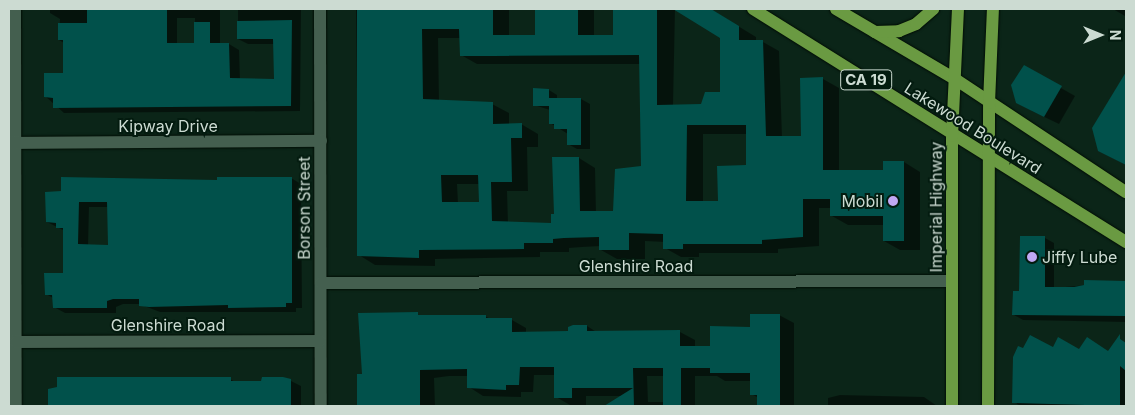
<!DOCTYPE html>
<html>
<head>
<meta charset="utf-8">
<style>
  body { margin:0 }
  #map { position:relative; width:1135px; height:415px; overflow:hidden; background:#0b2518; font-family:Inter,sans-serif }
  div>[style] { position:absolute }
  .shadow>* { inset:0; background:#0007 }
  .building>* { inset:0; background:#01514b }
  .roads { filter:drop-shadow(0 0 1px #000d04) drop-shadow(0 0 1px #000d04) }
  .street>* { height:12px; margin:-6px; padding:0 6px; transform-origin:6px; border-radius:6px; background:#445f4f }
  .primary>* { height:12px; margin:-6px; padding:0 6px; transform-origin:6px; border-radius:6px; background:#6a9a42 }
  .dots>* { width:14px; height:14px; translate:-50% -50%; box-sizing:border-box; border:2px solid #031b0f; border-radius:50% }
  span { translate:-50% -50%; white-space:nowrap; text-align:center; line-height:1.15; -webkit-text-stroke:4px #031b0f; paint-order:stroke }
  .shield-label span { padding:1px 4px; background:#031b0f; border:1px solid; border-radius:4px; -webkit-text-stroke-width:0 }
  .shield-label { font-size:15px; color:#ccdbd2; font-weight:700 }
  .street-label { font-size:16px; color:#ccdbd2 }
  .poi-label { font-size:16px; color:#ccdbd2 }
  .right { translate:-100% -50%; text-align:right }
  .left { translate:0 -50%; text-align:left }
  .frame { position:absolute; inset:0; border:10px solid #ccdbd2; pointer-events:none }
  .north { position:absolute; left:1075px; top:10px; width:50px; height:50px; -webkit-text-stroke:4px #031b0f; paint-order:stroke; rotate:90deg; font-size:14px; font-weight:700; line-height:20px; text-align:center; color:#ccdbd2 }
  .north::after { content:''; display:block; margin:auto; width:18px; height:22px; background:#ccdbd2; clip-path:polygon(50% 0,100% 100%,50% 72%,0 100%) }
</style>
</head>
<body>
<div id="map">
  <div class="shadow">
    <i style="clip-path:polygon(evenodd,50px 9px,220px 9px,220px 44px,229px 44px,239px 50px,240px 80px,275px 80px,275px 44px,248px 44px,238px 39px,238px 9px,301px 9px,300px 111px,64px 113px,45px 96px,64px 74px,64px 43px,59px 40px,60px 19px,50px 13px,50px 9px,177px 18px,195px 18px,195px 44px,177px 44px,177px 18px)"></i>
    <i style="clip-path:polygon(evenodd,356px 9px,509px 9px,509px 36px,536px 36px,541px 9px,594px 9px,594px 36px,615px 36px,615px 9px,675px 9px,673px 106px,702px 106px,722px 94px,722px 37px,685px 15px,689px 9px,710px 9px,756px 37px,756px 42px,763px 42px,779px 51px,782px 137px,803px 137px,823px 79px,839px 88px,839px 171px,884px 171px,904px 162px,920px 172px,920px 250px,900px 250px,884px 241px,884px 225px,848px 225px,832px 216px,832px 208px,819px 208px,819px 246px,778px 249px,778px 253px,699px 253px,699px 257px,681px 257px,665px 248px,665px 242px,645px 241px,645px 259px,617px 259px,601px 250px,601px 246px,582px 247px,569px 248px,569px 252px,540px 252px,540px 257px,435px 259px,435px 266px,375px 265px,359px 255px,356px 9px,438px 38px,460px 38px,461px 55px,477px 64px,640px 64px,642px 167px,614px 213px,596px 213px,595px 168px,579px 158px,552px 225px,508px 223px,507px 191px,528px 191px,527px 147px,538px 147px,538px 134px,521px 124px,509px 125px,509px 113px,492px 104px,439px 101px,438px 38px,356px 9px,703px 134px,747px 134px,747px 167px,719px 202px,703px 202px,703px 134px,356px 9px,457px 184px,479px 184px,480px 203px,458px 203px,457px 184px)"></i>
    <i style="clip-path:polygon(1113px 9px,1126px 9px,1126px 17px,1125px 16px)"></i>
    <i style="clip-path:polygon(1024px 67px,1075px 96px,1059px 124px,1032px 111px)"></i>
    <i style="clip-path:polygon(1126px 75px,1126px 165px,1099px 150px,1094px 128px)"></i>
    <i style="clip-path:polygon(549px 90px,557px 95px,557px 99px,581px 99px,590px 104px,590px 149px,577px 149px,568px 144px,568px 134px,550px 123px,550px 110px,534px 105px)"></i>
    <i style="clip-path:polygon(evenodd,291px 178px,301px 184px,302px 308px,296px 308px,296px 312px,160px 312px,139px 304px,123px 304px,116px 307px,116px 313px,65px 313px,54px 307px,53px 298px,46px 294px,65px 274px,65px 231px,47px 222px,46px 193px,291px 178px,89px 207px,109px 207px,109px 246px,88px 247px,89px 207px)"></i>
    <i style="clip-path:polygon(1045px 238px,1054px 243px,1054px 288px,1121px 282px,1126px 285px,1126px 322px,1023px 320px,1014px 315px)"></i>
    <i style="clip-path:polygon(evenodd,359px 314px,485px 316px,492px 320px,512px 320px,526px 328px,526px 333px,570px 332px,587px 326px,598px 333px,680px 332px,695px 340px,695px 347px,711px 347px,779px 315px,794px 323px,794px 406px,759px 406px,759px 398px,751px 394px,751px 381px,725px 381px,717px 376px,695px 376px,695px 406px,607px 406px,623px 396px,586px 396px,586px 405px,570px 405px,556px 397px,556px 375px,534px 375px,533px 392px,521px 392px,521px 397px,483px 396px,469px 387px,469px 376px,449px 376px,434px 378px,435px 406px,358px 406px,358px 375px,363px 375px,359px 314px,647px 376px,665px 376px,664px 402px,648px 402px,647px 376px)"></i>
    <i style="clip-path:polygon(1118px 339px,1126px 344px,1126px 406px,1021px 406px,1013px 402px,1024px 350px,1109px 352px)"></i>
    <i style="clip-path:polygon(169px 379px,230px 379px,237px 383px,291px 381px,301px 386px,301px 406px,170px 406px)"></i>
    <i style="clip-path:polygon(153px 385px,153px 406px,49px 406px,49px 390px)"></i>
    <i style="clip-path:polygon(840px 395px,924px 397px,937px 406px,828px 406px,828px 398px)"></i>
  </div>
  <div class="building">
    <i style="clip-path:polygon(87px 9px,167px 9px,167px 43px,194px 43px,194px 22px,210px 22px,210px 43px,229px 43px,230px 78px,274px 79px,273px 39px,237px 39px,237px 21px,292px 20px,291px 106px,53px 108px,53px 98px,44px 97px,44px 73px,63px 73px,63px 40px,58px 40px,58px 23px,87px 23px)"></i>
    <i style="clip-path:polygon(evenodd,357px 9px,493px 9px,493px 35px,535px 35px,535px 9px,578px 9px,578px 35px,613px 35px,613px 10px,657px 9px,657px 105px,701px 104px,705px 92px,720px 92px,720px 38px,673px 9px,711px 9px,739px 26px,739px 40px,763px 40px,766px 136px,801px 136px,800px 78px,823px 77px,823px 170px,883px 170px,883px 161px,904px 161px,904px 241px,883px 241px,883px 216px,830px 216px,830px 199px,803px 199px,803px 237px,762px 240px,762px 244px,683px 244px,683px 249px,663px 249px,663px 234px,629px 233px,629px 250px,599px 250px,599px 237px,564px 238px,553px 239px,553px 243px,524px 243px,524px 249px,419px 250px,419px 258px,357px 256px,357px 9px,422px 29px,459px 29px,460px 56px,639px 55px,641px 166px,615px 169px,613px 211px,580px 211px,579px 157px,552px 157px,554px 214px,551px 214px,551px 223px,492px 221px,491px 182px,512px 182px,511px 138px,522px 138px,522px 123px,493px 124px,493px 102px,423px 99px,422px 29px,357px 9px,687px 125px,746px 125px,746px 165px,717px 166px,718px 201px,686px 201px,687px 125px,357px 9px,441px 175px,478px 175px,479px 202px,442px 202px,441px 175px)"></i>
    <i style="clip-path:polygon(1024px 65px,1062px 86px,1044px 117px,1016px 103px,1011px 85px)"></i>
    <i style="clip-path:polygon(1126px 72px,1126px 165px,1098px 151px,1092px 128px)"></i>
    <i style="clip-path:polygon(533px 88px,549px 89px,549px 98px,581px 98px,581px 145px,567px 145px,567px 129px,554px 129px,554px 124px,549px 124px,549px 106px,533px 106px)"></i>
    <i style="clip-path:polygon(evenodd,61px 177px,217px 180px,217px 177px,292px 177px,292px 303px,286px 303px,286px 307px,228px 308px,228px 305px,149px 307px,139px 306px,139px 299px,113px 299px,107px 301px,107px 308px,53px 308px,52px 295px,45px 295px,44px 273px,63px 273px,63px 228px,56px 228px,56px 223px,46px 222px,45px 192px,61px 191px,61px 177px,79px 202px,107px 202px,108px 245px,78px 244px,79px 202px)"></i>
    <i style="clip-path:polygon(1020px 236px,1045px 236px,1045px 287px,1074px 287px,1084px 285px,1084px 280px,1126px 281px,1126px 316px,1012px 315px,1013px 291px,1019px 291px)"></i>
    <i style="clip-path:polygon(418px 312px,418px 315px,486px 315px,486px 318px,512px 318px,512px 332px,568px 331px,568px 327px,573px 325px,587px 325px,587px 331px,680px 330px,680px 346px,710px 346px,710px 326px,750px 327px,750px 314px,780px 314px,780px 406px,757px 406px,757px 395px,750px 395px,750px 373px,710px 373px,710px 368px,681px 368px,681px 406px,663px 406px,663px 368px,633px 368px,634px 406px,604px 406px,633px 388px,572px 388px,572px 398px,554px 398px,554px 367px,520px 367px,519px 385px,506px 385px,506px 390px,467px 388px,467px 369px,420px 370px,420px 406px,357px 406px,357px 374px,362px 374px,358px 313px)"></i>
    <i style="clip-path:polygon(1120px 334px,1120px 339px,1126px 343px,1126px 371px,1120px 366px,1120px 406px,1012px 403px,1013px 357px,1018px 346px,1023px 348px,1030px 335px,1053px 347px,1058px 337px,1079px 349px,1087px 337px,1108px 351px)"></i>
    <i style="clip-path:polygon(57px 377px,231px 377px,231px 381px,261px 381px,262px 377px,283px 377px,291px 379px,291px 406px,48px 406px,48px 389px,57px 387px)"></i>
  </div>
  <div class="roads">
    <div class="street">
      <i style="left:15px;top:9px;width:397px;rotate:89.9deg"></i>
      <i style="left:320px;top:9px;width:397px;rotate:89.9deg"></i>
      <i style="left:9px;top:143px;width:312px;rotate:-0.4deg"></i>
      <i style="left:321px;top:283px;width:631px;rotate:-0.18deg"></i>
      <i style="left:16px;top:342px;width:304px;rotate:-0.2deg"></i>
    </div>
    <div class="primary">
      <i style="left:753px;top:9px;width:440px;rotate:32deg"></i>
      <i style="left:836px;top:9px;width:138px;rotate:30.5deg"></i>
      <i style="left:955px;top:79px;width:205px;rotate:33.5deg"></i>
      <i style="left:875px;top:32px;width:24px;rotate:-2deg"></i>
      <i style="left:899px;top:31px;width:18px;rotate:-22deg"></i>
      <i style="left:916px;top:24px;width:23px;rotate:-41deg"></i>
      <i style="left:952px;top:406px;width:270px;rotate:-90deg"></i>
      <i style="left:952px;top:136px;width:127px;rotate:-87.3deg"></i>
      <i style="left:988px;top:406px;width:303px;rotate:-89.8deg"></i>
      <i style="left:989px;top:103px;width:94px;rotate:-87.6deg"></i>
    </div>
  </div>
  <div class="dots">
    <i style="left:893px;top:201px;background:#c0a8f3"></i>
    <i style="left:1032px;top:257px;background:#c0a8f3"></i>
  </div>
  <div class="shield-label">
    <span style="left:866px;top:80px">CA 19</span>
  </div>
  <div class="street-label">
    <span style="left:168px;top:126px">Kipway Drive</span>
    <span style="left:973px;top:128px;rotate:32deg">Lakewood Boulevard</span>
    <span style="left:936px;top:207px;rotate:-90deg">Imperial Highway</span>
    <span style="left:304px;top:208px;rotate:-90deg">Borson Street</span>
    <span style="left:636px;top:266px">Glenshire Road</span>
    <span style="left:168px;top:325px">Glenshire Road</span>
  </div>
  <div class="poi-label">
    <span class="right" style="left:883px;top:201px">Mobil</span>
    <span class="left" style="left:1042px;top:257px">Jiffy Lube</span>
  </div>
  <div class="frame"></div>
  <div class="north">N</div>
</div>
</body>
</html>
